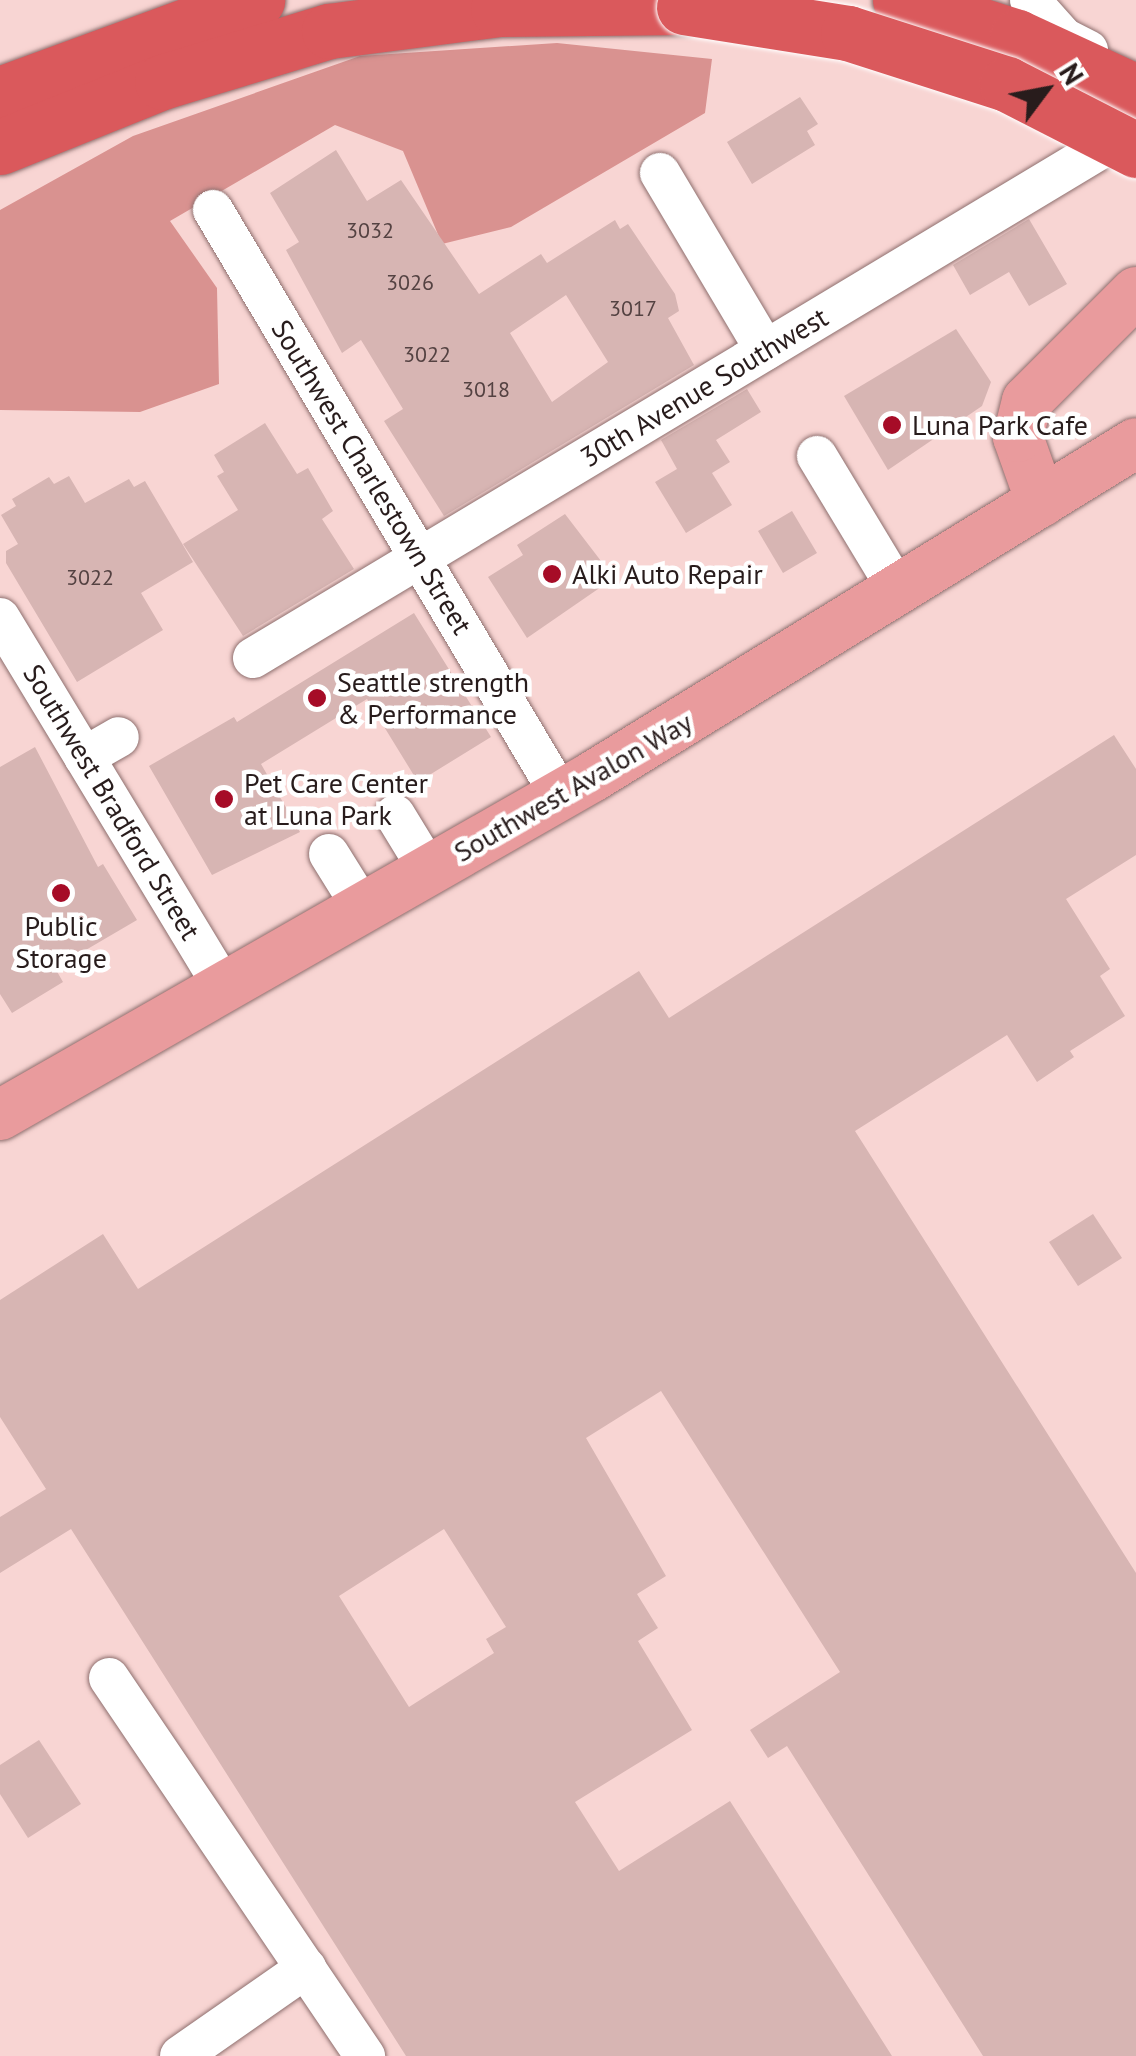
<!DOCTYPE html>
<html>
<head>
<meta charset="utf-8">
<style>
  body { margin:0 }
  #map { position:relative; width:1136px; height:2056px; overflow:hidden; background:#f8d5d3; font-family:"PT Sans",sans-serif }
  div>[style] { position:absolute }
  .forest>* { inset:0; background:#d99290 }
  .building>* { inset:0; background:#d7b5b3 }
  .roads { filter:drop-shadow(0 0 2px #8e6f6e) drop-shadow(0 0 2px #8e6f6e) }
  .minor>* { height:40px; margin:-20px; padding:0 20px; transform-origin:20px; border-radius:20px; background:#fff }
  .major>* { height:50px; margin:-25px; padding:0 25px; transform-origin:25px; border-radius:25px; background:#e99b9d }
  .highway>* { height:55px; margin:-27.5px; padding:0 27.5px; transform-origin:27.5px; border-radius:27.5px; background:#da595c }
  .bridges { filter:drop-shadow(0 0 2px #fff) drop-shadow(0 0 2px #fff) }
  .highway-bridge>* { height:55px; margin:-27.5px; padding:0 27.5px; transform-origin:27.5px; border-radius:27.5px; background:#da595c }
  .dots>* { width:28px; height:28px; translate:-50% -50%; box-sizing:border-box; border:5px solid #fff; border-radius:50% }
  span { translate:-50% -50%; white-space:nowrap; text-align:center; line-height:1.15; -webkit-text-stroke:9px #fff; paint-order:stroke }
  .number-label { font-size:22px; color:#544242 }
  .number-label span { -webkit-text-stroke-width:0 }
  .street-label { font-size:28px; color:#281c1c }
  .poi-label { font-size:28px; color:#281c1c }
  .left { translate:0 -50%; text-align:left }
  .north { position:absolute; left:996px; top:40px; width:100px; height:100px; -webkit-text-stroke:8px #fff; paint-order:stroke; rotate:58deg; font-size:28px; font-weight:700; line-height:40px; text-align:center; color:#281c1c }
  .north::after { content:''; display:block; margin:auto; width:35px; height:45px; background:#281c1c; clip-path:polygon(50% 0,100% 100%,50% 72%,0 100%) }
</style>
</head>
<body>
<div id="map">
  <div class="forest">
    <i style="clip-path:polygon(557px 43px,712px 59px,705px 113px,511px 227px,442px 244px,403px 151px,335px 125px,170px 221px,217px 288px,219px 384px,140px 412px,0 410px,0 210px,133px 136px,360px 56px)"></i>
  </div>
  <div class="building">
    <i style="clip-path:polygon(800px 97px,818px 124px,807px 131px,815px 145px,752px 184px,727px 142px)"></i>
    <i style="clip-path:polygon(evenodd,336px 150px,367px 201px,401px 180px,479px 294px,541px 254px,547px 263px,615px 220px,620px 229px,628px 224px,675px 294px,679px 311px,668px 318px,694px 365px,444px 516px,384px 421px,403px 409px,361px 340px,342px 353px,286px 250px,299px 242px,270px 193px,336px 150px,566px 295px,608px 362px,552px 402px,510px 333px,566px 295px)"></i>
    <i style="clip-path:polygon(1029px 219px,1067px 284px,1029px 306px,1009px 272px,970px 295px,953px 265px)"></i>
    <i style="clip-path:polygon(956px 329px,991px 382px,982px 406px,888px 470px,844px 396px)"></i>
    <i style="clip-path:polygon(747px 389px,761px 412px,716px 440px,730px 462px,712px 473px,732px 505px,686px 533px,655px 482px,677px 469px,661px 440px)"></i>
    <i style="clip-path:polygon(265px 423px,297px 474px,308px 468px,333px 511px,322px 519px,354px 569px,243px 636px,183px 544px,238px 510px,217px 476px,224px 472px,214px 455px)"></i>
    <i style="clip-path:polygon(69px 476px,85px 503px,129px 479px,134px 487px,145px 481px,193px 562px,141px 593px,163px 630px,77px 682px,6px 563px,6px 551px,18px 544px,1px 515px,16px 506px,12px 499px,49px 477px,54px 484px)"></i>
    <i style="clip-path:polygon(792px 511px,817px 553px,783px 573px,758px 531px)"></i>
    <i style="clip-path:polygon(565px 514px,614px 578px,527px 638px,488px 577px,523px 555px,517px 545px)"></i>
    <i style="clip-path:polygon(414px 613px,491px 737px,418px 782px,367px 699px,261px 764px,300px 832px,212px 875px,149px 766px,234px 717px,237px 722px)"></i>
    <i style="clip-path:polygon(evenodd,1114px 735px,1136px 769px,1136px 855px,1066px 899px,1110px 969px,1100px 976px,1125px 1016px,1070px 1051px,1074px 1057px,1037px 1082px,1007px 1035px,855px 1131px,1136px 1573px,1136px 2056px,983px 2056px,787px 1746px,768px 1758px,750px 1730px,840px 1672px,661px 1391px,586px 1438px,666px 1576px,637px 1594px,658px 1628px,638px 1641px,692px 1730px,575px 1802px,619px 1871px,730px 1801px,892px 2056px,406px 2056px,71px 1529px,0 1573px,0 1517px,46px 1489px,0 1417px,0 1300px,103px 1234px,138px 1289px,639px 971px,669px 1018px,1114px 735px,444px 1529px,506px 1627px,486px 1639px,494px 1653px,409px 1707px,339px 1596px,444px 1529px)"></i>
    <i style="clip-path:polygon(35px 747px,98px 867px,103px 864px,137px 920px,55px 968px,63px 982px,12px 1013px,0 994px,0 767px)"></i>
    <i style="clip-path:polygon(1093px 1214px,1122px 1258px,1078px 1286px,1049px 1242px)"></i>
    <i style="clip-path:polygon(39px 1740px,81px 1804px,28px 1838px,0 1794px,0 1765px)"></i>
  </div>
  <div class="roads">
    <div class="minor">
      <i style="left:1030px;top:0;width:51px;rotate:48.2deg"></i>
      <i style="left:1064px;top:38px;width:27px;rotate:27deg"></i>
      <i style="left:660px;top:173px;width:206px;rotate:59.3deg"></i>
      <i style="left:213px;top:210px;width:682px;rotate:59.3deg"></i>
      <i style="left:817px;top:456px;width:159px;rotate:58.9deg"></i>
      <i style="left:0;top:618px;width:430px;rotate:58.8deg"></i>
      <i style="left:253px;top:658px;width:1014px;rotate:-30.99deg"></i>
      <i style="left:84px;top:757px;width:40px;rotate:-29.7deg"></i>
      <i style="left:395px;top:815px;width:63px;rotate:58.6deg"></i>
      <i style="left:329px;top:854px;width:62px;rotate:58.1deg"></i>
      <i style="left:109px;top:1678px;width:457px;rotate:55.9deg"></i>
      <i style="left:180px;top:2056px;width:154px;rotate:-34.9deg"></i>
    </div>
    <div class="major">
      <i style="left:1041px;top:502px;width:69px;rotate:-109.5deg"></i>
      <i style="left:1018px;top:437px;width:37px;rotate:-76deg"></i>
      <i style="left:1027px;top:401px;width:154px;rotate:-45deg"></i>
      <i style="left:0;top:1115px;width:682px;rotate:-29.72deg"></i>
      <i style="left:592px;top:777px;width:638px;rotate:-31.55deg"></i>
    </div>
    <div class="highway">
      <i style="left:900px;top:0;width:123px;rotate:17.5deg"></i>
      <i style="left:1017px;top:37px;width:131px;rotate:24.8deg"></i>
      <i style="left:0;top:94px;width:274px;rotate:-20.1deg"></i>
      <i style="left:0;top:147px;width:175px;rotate:-21.9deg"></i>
      <i style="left:162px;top:82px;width:175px;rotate:-17deg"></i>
      <i style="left:329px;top:31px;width:170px;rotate:-7.4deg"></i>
      <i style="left:498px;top:9px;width:186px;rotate:-0.6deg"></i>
    </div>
  </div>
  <div class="bridges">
    <div class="highway-bridge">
      <i style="left:684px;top:7px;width:166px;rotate:9deg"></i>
      <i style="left:848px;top:33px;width:167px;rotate:17.8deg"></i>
      <i style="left:1007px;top:84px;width:145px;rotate:27.1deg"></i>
    </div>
  </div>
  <div class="dots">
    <i style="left:892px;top:425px;background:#a60c27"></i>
    <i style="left:552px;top:574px;background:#a60c27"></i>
    <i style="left:317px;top:698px;background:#a60c27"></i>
    <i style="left:224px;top:799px;background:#a60c27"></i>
    <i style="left:61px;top:893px;background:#a60c27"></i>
  </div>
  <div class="number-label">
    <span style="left:370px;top:231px">3032</span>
    <span style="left:410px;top:283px">3026</span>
    <span style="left:633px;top:309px">3017</span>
    <span style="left:427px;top:355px">3022</span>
    <span style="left:486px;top:390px">3018</span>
    <span style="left:90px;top:578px">3022</span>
  </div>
  <div class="street-label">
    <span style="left:704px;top:387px;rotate:-31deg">30th Avenue Southwest</span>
    <span style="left:372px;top:477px;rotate:59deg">Southwest Charlestown Street</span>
    <span style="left:573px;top:787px;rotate:-30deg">Southwest Avalon Way</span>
    <span style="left:112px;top:802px;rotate:59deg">Southwest Bradford Street</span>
  </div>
  <div class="poi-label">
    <span class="left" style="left:912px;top:425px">Luna Park Cafe</span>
    <span class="left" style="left:572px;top:574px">Alki Auto Repair</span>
    <span class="left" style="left:337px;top:698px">Seattle strength<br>&amp; Performance</span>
    <span class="left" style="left:244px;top:799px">Pet Care Center<br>at Luna Park</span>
    <span style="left:61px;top:942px">Public<br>Storage</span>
  </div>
  <div class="north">N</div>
</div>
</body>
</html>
